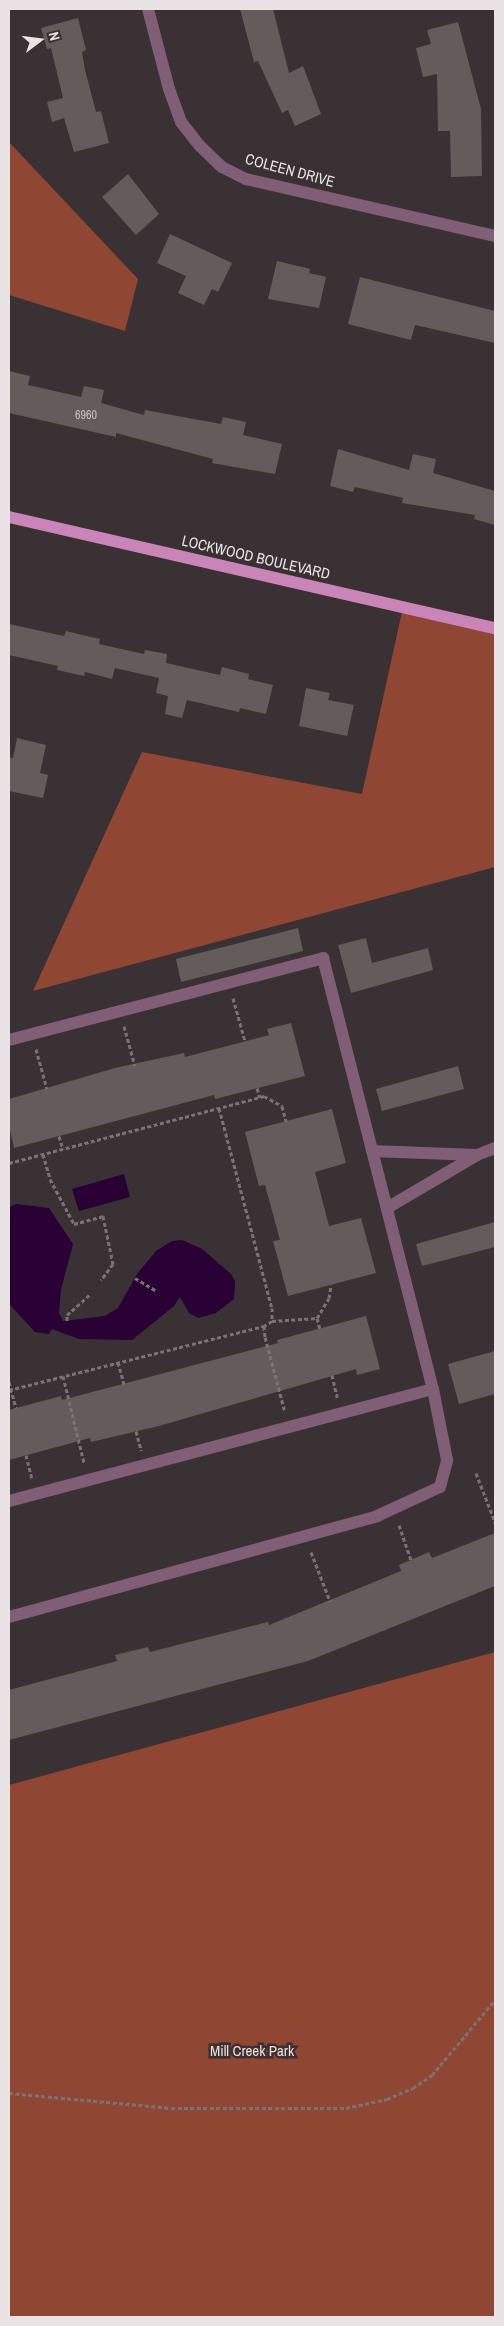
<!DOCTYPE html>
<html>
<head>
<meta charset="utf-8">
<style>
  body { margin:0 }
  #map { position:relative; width:504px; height:2326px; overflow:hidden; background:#393134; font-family:"Archivo Narrow",sans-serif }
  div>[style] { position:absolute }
  .green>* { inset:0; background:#8f4632 }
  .water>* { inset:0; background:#290135 }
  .building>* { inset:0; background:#645b5b }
  .path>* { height:3px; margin-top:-1.5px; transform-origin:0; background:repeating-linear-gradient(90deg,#7a7275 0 4px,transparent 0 6.5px) }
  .minor>* { height:12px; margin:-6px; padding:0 6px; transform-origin:6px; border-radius:6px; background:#7f5e76 }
  .major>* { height:12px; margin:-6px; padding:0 6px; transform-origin:6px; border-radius:6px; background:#c985b7 }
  span { translate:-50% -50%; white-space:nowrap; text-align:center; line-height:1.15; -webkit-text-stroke:5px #393134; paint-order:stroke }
  .number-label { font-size:12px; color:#c8c1c2 }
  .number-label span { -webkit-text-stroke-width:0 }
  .street-label { font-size:15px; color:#e9e3e5 }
  .park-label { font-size:15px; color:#f6dcd5 }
  .frame { position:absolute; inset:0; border:10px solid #e9e3e5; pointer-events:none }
  .north { position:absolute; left:15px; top:15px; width:50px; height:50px; -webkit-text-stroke:4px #393134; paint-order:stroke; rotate:75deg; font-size:14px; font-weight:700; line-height:20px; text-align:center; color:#e9e3e5 }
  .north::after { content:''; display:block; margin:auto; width:18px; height:22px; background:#e9e3e5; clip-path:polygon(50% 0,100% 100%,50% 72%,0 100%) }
</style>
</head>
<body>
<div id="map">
  <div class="green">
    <i style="clip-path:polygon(9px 142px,138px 279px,125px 331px,9px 295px)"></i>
    <i style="clip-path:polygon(403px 607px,495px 628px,495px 867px,33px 991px,142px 752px,362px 794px)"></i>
    <i style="clip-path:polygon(495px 1652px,495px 2317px,9px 2317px,9px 1785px)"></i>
  </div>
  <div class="water">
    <i style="clip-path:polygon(124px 1174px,130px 1197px,79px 1211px,72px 1189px)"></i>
    <i style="clip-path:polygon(16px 1204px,49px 1208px,73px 1244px,61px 1290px,59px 1313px,63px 1321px,105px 1316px,118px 1308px,137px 1274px,156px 1251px,172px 1241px,182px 1240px,202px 1249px,231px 1274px,235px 1281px,234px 1299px,216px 1313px,198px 1318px,189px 1313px,180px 1297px,174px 1306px,132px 1340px,79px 1339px,52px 1329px,49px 1334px,35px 1332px,9px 1304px,9px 1207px)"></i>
  </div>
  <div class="building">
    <i style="clip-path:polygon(240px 9px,273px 9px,289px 73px,303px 66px,321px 114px,295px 126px,288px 110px,282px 113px,258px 61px,254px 62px)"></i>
    <i style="clip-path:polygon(78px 18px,86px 50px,82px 52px,85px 70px,96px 112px,101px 111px,109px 143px,74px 152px,64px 118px,52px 122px,47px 102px,63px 98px,51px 48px,47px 49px,41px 28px)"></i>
    <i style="clip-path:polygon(458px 22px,481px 109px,482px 176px,451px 177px,450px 131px,438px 131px,437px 74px,423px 77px,416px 48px,431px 44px,427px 30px)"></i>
    <i style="clip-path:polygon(128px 174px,159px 214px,136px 235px,102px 197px)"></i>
    <i style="clip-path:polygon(170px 234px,232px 263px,218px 292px,212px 289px,204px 305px,178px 293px,186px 276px,157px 263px)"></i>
    <i style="clip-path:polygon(277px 261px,310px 269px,309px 273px,326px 277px,319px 308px,268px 299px)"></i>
    <i style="clip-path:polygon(360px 277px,495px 311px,495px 343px,415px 325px,411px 340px,348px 324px)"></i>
    <i style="clip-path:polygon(9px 371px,30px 376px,28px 385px,81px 397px,84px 386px,104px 390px,101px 403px,144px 415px,145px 410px,221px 424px,223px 417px,246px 422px,243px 435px,282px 444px,275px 474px,212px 463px,213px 459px,116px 433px,116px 437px,9px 413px)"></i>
    <i style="clip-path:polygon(338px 449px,409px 470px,413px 454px,436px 459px,433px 473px,495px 491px,495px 525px,474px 519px,475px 515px,402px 503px,403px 498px,355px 487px,353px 492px,330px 486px)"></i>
    <i style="clip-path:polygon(9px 624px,64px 636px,66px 631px,78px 634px,100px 639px,99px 644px,144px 654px,145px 650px,167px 654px,166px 663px,220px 675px,222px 667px,249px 674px,248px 679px,273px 685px,266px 714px,240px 708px,239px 712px,187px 700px,182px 718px,165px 714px,168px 696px,156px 693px,159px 678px,115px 668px,112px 679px,85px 672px,84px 676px,57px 670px,58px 666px,9px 655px)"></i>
    <i style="clip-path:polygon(306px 688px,330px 693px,328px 700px,354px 705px,347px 736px,299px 726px)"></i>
    <i style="clip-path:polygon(17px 738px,46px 745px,40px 773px,48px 775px,43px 798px,9px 791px,9px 757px,13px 758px)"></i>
    <i style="clip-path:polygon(298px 928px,303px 951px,181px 982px,176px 959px)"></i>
    <i style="clip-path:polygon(366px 938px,372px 963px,428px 948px,433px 970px,351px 993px,338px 945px)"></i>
    <i style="clip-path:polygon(291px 1023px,305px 1076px,215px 1099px,214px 1095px,14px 1148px,9px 1126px,9px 1099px,115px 1068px,184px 1053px,185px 1057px,269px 1035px,267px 1029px)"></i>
    <i style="clip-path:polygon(458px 1066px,464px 1089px,382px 1111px,376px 1089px)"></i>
    <i style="clip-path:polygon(332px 1109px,346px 1163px,315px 1172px,329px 1226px,361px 1218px,376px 1273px,288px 1296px,273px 1241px,280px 1240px,265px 1185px,259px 1186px,245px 1132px)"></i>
    <i style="clip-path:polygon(495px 1222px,495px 1247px,422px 1266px,416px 1244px)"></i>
    <i style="clip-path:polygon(366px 1316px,380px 1369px,357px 1375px,356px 1369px,159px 1426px,91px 1442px,90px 1438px,9px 1460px,9px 1410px,61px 1396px,62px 1400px,278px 1343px,277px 1340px)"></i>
    <i style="clip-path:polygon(495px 1351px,495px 1394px,459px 1404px,448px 1364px)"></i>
    <i style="clip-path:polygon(495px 1533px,495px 1586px,308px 1661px,9px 1740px,9px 1690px,117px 1661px,115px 1655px,148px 1647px,150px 1652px,268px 1622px,269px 1625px,401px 1571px,399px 1565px,429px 1552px,432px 1558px)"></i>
  </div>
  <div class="path">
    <i style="left:233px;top:998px;width:45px;rotate:74.4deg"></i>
    <i style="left:124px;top:1026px;width:41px;rotate:74.6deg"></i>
    <i style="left:36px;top:1049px;width:41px;rotate:74.6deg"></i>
    <i style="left:257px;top:1088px;width:10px;rotate:73deg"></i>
    <i style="left:219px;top:1108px;width:207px;rotate:75.2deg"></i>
    <i style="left:272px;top:1308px;width:13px;rotate:90deg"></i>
    <i style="left:272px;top:1321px;width:9px;rotate:148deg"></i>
    <i style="left:264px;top:1326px;width:11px;rotate:85deg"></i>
    <i style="left:265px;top:1337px;width:78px;rotate:75.1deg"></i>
    <i style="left:59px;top:1136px;width:14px;rotate:73deg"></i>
    <i style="left:43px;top:1154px;width:26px;rotate:74deg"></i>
    <i style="left:50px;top:1179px;width:51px;rotate:61.9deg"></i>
    <i style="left:74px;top:1224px;width:30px;rotate:-15deg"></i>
    <i style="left:103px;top:1216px;width:49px;rotate:78.2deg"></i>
    <i style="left:113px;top:1264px;width:20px;rotate:127deg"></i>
    <i style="left:9px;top:1163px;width:264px;rotate:-14.7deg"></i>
    <i style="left:264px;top:1096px;width:21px;rotate:29deg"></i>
    <i style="left:282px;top:1106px;width:16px;rotate:75deg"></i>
    <i style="left:135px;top:1278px;width:26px;rotate:31deg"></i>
    <i style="left:317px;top:1318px;width:11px;rotate:75deg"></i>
    <i style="left:67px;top:1321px;width:6px;rotate:-90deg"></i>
    <i style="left:67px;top:1315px;width:31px;rotate:-42deg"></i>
    <i style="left:272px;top:1321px;width:45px;rotate:-3.8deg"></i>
    <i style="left:317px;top:1318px;width:23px;rotate:-59deg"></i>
    <i style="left:329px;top:1298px;width:13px;rotate:-81deg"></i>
    <i style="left:118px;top:1362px;width:23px;rotate:75deg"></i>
    <i style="left:332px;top:1375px;width:23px;rotate:77deg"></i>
    <i style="left:63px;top:1376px;width:89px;rotate:76.4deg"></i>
    <i style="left:9px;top:1382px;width:27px;rotate:75deg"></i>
    <i style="left:9px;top:1390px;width:263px;rotate:-14.1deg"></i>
    <i style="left:136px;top:1431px;width:20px;rotate:75deg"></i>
    <i style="left:26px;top:1455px;width:25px;rotate:76deg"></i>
    <i style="left:476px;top:1473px;width:53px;rotate:68.8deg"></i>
    <i style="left:399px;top:1525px;width:37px;rotate:71deg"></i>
    <i style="left:311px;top:1552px;width:53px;rotate:68.8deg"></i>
    <i style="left:9px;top:2093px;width:163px;rotate:5.3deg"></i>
    <i style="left:171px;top:2108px;width:175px"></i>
    <i style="left:346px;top:2108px;width:42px;rotate:-12.4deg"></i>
    <i style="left:387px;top:2099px;width:28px;rotate:-23deg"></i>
    <i style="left:413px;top:2088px;width:23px;rotate:-34deg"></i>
    <i style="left:432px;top:2075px;width:98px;rotate:-50deg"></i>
  </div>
  <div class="minor">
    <i style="left:148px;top:9px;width:83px;rotate:75.3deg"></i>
    <i style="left:169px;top:89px;width:35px;rotate:70deg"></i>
    <i style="left:181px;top:122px;width:31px;rotate:52deg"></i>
    <i style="left:200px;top:146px;width:30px;rotate:44deg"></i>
    <i style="left:222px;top:167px;width:27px;rotate:27deg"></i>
    <i style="left:246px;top:179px;width:255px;rotate:12.9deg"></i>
    <i style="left:9px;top:1040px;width:325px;rotate:-14.6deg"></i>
    <i style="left:323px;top:958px;width:445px;rotate:75.7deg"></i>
    <i style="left:433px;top:1389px;width:439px;rotate:165.2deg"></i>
    <i style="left:372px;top:1151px;width:105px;rotate:2.2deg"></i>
    <i style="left:387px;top:1208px;width:104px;rotate:-30.5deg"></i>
    <i style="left:477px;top:1155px;width:19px;rotate:-21deg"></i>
    <i style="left:9px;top:1617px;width:382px;rotate:-15.3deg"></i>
    <i style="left:377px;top:1516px;width:69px;rotate:-24.7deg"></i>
    <i style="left:440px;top:1487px;width:28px;rotate:-75deg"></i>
    <i style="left:447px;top:1460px;width:72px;rotate:-101.2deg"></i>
  </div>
  <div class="major">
    <i style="left:9px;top:517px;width:499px;rotate:12.9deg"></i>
  </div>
  <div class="number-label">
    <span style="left:86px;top:416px">6960</span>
  </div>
  <div class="street-label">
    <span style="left:290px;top:170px;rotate:15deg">COLEEN DRIVE</span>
    <span style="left:256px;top:557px;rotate:13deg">LOCKWOOD BOULEVARD</span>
  </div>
  <div class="park-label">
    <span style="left:252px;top:2051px">Mill Creek Park</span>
  </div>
  <div class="frame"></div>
  <div class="north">N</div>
</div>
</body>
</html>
